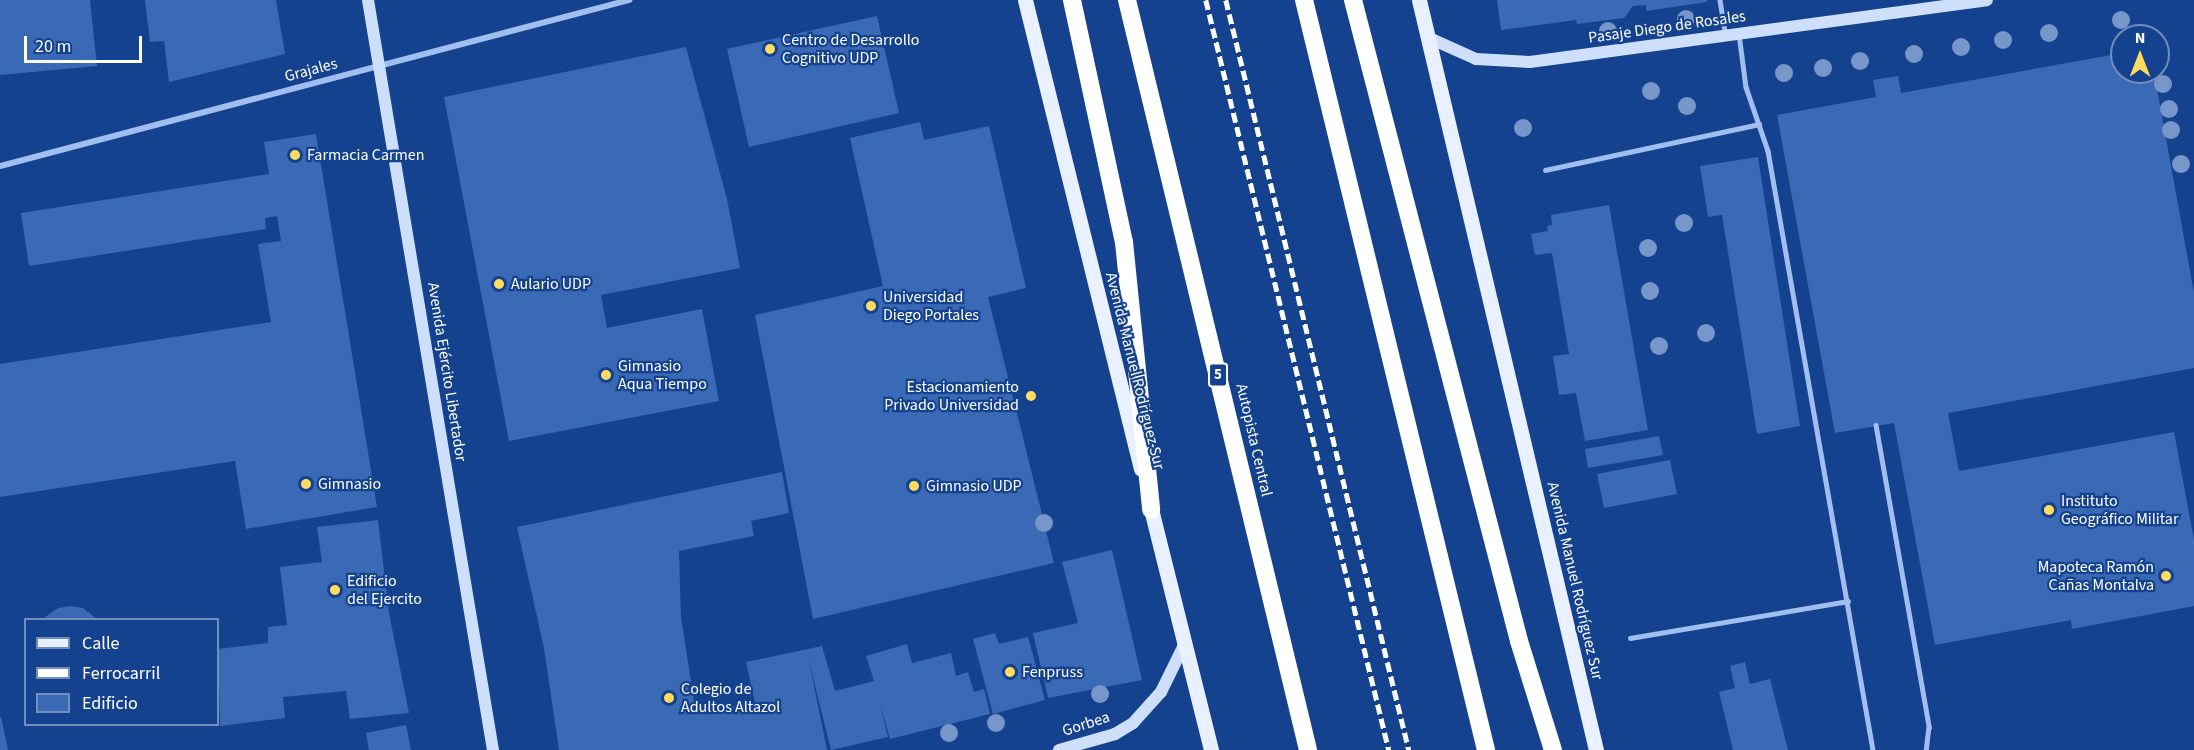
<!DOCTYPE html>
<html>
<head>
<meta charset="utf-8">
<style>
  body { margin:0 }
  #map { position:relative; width:2194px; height:750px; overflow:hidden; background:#15428e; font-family:"Source Sans 3",sans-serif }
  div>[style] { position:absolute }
  .building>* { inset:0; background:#3a69b5 }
  .lane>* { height:4.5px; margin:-2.25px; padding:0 2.25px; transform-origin:2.25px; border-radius:2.25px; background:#a0bff0 }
  .street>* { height:6px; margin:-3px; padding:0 3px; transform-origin:3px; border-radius:3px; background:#a0bff0 }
  .secondary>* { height:12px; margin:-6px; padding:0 6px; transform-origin:6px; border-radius:6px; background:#cedffb }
  .primary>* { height:15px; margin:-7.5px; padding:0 7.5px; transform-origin:7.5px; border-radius:7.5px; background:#e9f0ff }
  .highway>* { height:18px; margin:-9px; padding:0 9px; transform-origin:9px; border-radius:9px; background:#fff }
  .rail>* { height:4.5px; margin-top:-2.25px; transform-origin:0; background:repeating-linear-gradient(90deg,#fff 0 10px,transparent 0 14.5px) }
  .trees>* { width:18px; height:18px; margin:-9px; border-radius:50%; background:#7796ca }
  .dots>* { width:16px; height:16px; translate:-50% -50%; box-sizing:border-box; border:3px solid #15428e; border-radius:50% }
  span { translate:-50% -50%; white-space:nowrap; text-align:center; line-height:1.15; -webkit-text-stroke:4.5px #15428e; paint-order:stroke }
  .shield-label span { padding:2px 4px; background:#15428e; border:2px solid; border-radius:4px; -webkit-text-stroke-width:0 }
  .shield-label { font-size:15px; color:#fff; font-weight:700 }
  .street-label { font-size:16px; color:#fff }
  .poi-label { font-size:16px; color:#fff }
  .left { translate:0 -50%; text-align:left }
  .right { translate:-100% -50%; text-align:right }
  .legend { position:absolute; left:24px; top:618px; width:195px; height:108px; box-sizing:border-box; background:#15428e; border:2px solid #738ebb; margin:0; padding:8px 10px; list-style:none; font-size:18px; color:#fff }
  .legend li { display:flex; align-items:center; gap:12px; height:30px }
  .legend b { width:30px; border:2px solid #738ebb }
  .north { position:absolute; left:2110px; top:24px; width:60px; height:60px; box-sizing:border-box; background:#15428e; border:2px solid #738ebb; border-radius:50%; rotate:0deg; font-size:16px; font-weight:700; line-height:24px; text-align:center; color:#fff }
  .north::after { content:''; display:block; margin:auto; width:21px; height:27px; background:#ffdc5f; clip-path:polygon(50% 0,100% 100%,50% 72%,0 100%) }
  .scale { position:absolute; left:24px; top:36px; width:118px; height:27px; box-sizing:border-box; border:3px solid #fff; border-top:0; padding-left:8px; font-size:18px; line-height:21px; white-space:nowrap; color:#fff; -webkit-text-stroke:4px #15428e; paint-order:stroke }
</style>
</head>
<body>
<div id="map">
  <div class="building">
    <i style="clip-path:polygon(0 0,90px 0,97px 66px,0 75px)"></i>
    <i style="clip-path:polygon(145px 0,276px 0,285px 54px,169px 82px,164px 41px,150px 42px)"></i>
    <i style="clip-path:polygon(1497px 0,1707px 0,1707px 2px,1646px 11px,1646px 5px,1633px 6px,1624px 18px,1577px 24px,1576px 20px,1501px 30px)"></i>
    <i style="clip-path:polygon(877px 16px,899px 113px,749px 147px,727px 49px)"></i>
    <i style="clip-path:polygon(686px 47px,727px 199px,740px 268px,601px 295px,607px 328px,702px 309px,719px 401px,509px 441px,444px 97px)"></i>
    <i style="clip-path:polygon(2122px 53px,2122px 72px,2154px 72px,2194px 293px,2194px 368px,1948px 413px,1959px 471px,2174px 432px,2194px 540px,2194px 606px,2072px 629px,2071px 620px,1935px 645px,1894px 423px,1835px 433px,1777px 115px,1876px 97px,1873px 80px,1898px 76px,1901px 93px)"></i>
    <i style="clip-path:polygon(920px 122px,924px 140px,989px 126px,1026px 288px,988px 297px,1054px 563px,813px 619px,755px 315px,883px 286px,850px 138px)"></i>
    <i style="clip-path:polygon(316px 134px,377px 507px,246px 529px,235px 461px,0 497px,0 364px,271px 322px,258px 244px,281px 241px,277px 216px,265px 218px,266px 229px,29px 266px,21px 213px,269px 174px,264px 142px)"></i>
    <i style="clip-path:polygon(1758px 157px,1800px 426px,1757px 434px,1722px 215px,1708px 217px,1700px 166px)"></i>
    <i style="clip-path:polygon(1609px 205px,1648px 430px,1585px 441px,1576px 393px,1559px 395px,1553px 356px,1569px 354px,1552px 253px,1535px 255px,1531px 234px,1548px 231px,1547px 226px,1552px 225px,1551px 215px)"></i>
    <i style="clip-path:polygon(1659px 436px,1663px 455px,1588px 468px,1585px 449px)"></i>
    <i style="clip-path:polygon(1670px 460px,1677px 494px,1604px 508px,1597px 474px)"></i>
    <i style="clip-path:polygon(782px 472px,789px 513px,751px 521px,754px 536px,679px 551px,681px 617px,696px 714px,755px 702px,746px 662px,822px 646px,835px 691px,874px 681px,866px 656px,907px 644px,912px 663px,951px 653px,956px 676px,968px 672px,974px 692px,984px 689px,990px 714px,890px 739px,880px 703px,888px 737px,831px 750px,809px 661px,827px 750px,559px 750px,544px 648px,517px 527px)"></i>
    <i style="clip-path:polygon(378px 520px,389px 613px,409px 713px,350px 719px,346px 691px,283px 697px,285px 718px,220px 726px,218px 649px,268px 643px,268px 627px,287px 625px,280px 567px,322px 562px,317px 527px)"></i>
    <i style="clip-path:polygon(1112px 550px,1142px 680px,1048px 698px,1033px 633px,1078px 623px,1062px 562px)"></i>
    <i style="clip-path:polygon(70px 606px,83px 608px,98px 620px,41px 620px,58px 608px)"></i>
    <i style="clip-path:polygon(995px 633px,999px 644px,1028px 637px,1045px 700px,993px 714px,973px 639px)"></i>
    <i style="clip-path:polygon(1745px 662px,1750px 684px,1770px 679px,1788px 750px,1733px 750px,1719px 692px,1735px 688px,1730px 666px)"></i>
    <i style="clip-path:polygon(0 717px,1px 717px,8px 750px,0 750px)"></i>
    <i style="clip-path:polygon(406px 725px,411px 750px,369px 750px,366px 733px)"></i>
  </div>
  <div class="lane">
    <i style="left:1720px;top:0;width:33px;rotate:81deg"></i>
    <i style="left:1739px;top:34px;width:53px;rotate:82.5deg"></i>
    <i style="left:1746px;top:87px;width:68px;rotate:71deg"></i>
    <i style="left:1768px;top:151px;width:608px;rotate:80.06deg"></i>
    <i style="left:1545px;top:170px;width:219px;rotate:-12.1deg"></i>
    <i style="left:1876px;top:425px;width:307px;rotate:80deg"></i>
    <i style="left:1929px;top:727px;width:23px;rotate:97deg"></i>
    <i style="left:1630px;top:638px;width:221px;rotate:-9.6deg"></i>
  </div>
  <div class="street">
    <i style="left:0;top:166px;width:651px;rotate:-14.78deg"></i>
  </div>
  <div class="secondary">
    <i style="left:368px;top:0;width:760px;rotate:80.54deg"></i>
    <i style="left:1427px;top:37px;width:54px;rotate:24.2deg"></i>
    <i style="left:1476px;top:59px;width:54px;rotate:3.2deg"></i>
    <i style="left:1530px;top:62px;width:461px;rotate:-7.7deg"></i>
    <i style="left:1059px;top:750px;width:58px;rotate:-15.9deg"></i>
    <i style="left:1115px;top:734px;width:21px;rotate:-31deg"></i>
    <i style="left:1133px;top:723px;width:42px;rotate:-47.9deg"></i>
    <i style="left:1161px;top:692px;width:55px;rotate:-63.9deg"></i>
  </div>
  <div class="primary">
    <i style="left:1025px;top:0;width:483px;rotate:76.1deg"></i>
    <i style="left:1419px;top:0;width:771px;rotate:76.72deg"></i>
    <i style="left:1149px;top:501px;width:257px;rotate:76deg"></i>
  </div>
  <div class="highway">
    <i style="left:1072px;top:0;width:248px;rotate:77.9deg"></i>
    <i style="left:1124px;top:242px;width:269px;rotate:84.2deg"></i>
    <i style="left:1127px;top:0;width:772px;rotate:76.43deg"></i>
    <i style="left:1304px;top:0;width:772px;rotate:76.36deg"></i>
    <i style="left:1353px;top:0;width:662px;rotate:75.48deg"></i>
    <i style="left:1519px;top:641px;width:114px;rotate:72.7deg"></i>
  </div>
  <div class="rail">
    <i style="left:1206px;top:0;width:772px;rotate:76.29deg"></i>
    <i style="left:1226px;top:0;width:772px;rotate:76.29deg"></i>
  </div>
  <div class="trees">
    <i style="left:1686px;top:19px"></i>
    <i style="left:2121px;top:20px"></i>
    <i style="left:1608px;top:31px"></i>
    <i style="left:2049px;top:33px"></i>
    <i style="left:2003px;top:40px"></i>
    <i style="left:1961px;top:47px"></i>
    <i style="left:1914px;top:54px"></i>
    <i style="left:1860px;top:61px"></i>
    <i style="left:1823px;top:68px"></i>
    <i style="left:1784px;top:73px"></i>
    <i style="left:2163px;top:84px"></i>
    <i style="left:1651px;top:91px"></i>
    <i style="left:1687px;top:106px"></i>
    <i style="left:2169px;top:109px"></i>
    <i style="left:1523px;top:128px"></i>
    <i style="left:2171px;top:130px"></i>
    <i style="left:2181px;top:164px"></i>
    <i style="left:1684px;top:223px"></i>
    <i style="left:1648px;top:248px"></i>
    <i style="left:1650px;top:291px"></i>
    <i style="left:1706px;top:333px"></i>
    <i style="left:1659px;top:346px"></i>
    <i style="left:1044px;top:523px"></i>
    <i style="left:1100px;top:694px"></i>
    <i style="left:996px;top:723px"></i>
    <i style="left:949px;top:733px"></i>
  </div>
  <div class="dots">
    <i style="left:770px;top:49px;background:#ffdc5f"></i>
    <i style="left:295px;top:155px;background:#ffdc5f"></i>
    <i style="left:499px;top:284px;background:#ffdc5f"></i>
    <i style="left:871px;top:306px;background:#ffdc5f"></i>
    <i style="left:606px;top:375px;background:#ffdc5f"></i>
    <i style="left:1031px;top:396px;background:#ffdc5f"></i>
    <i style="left:306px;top:484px;background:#ffdc5f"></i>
    <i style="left:914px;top:486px;background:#ffdc5f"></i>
    <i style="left:2049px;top:510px;background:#ffdc5f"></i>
    <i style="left:2166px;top:576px;background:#ffdc5f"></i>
    <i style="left:335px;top:590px;background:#ffdc5f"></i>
    <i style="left:1010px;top:672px;background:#ffdc5f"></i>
    <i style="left:669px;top:698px;background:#ffdc5f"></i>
  </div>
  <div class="shield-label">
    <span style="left:1218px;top:375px">5</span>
  </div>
  <div class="street-label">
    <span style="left:1667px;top:27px;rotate:-8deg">Pasaje Diego de Rosales</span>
    <span style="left:311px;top:70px;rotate:-15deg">Grajales</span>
    <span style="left:1135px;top:371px;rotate:76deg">Avenida Manuel Rodríguez Sur</span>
    <span style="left:447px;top:372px;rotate:81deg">Avenida Ejército Libertador</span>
    <span style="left:1254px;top:440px;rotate:77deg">Autopista Central</span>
    <span style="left:1575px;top:581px;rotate:77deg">Avenida Manuel Rodríguez Sur</span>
    <span style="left:1086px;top:724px;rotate:-18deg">Gorbea</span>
  </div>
  <div class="poi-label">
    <span class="left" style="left:782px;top:49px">Centro de Desarrollo<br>Cognitivo UDP</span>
    <span class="left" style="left:307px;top:155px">Farmacia Carmen</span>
    <span class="left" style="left:511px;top:284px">Aulario UDP</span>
    <span class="left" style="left:883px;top:306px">Universidad<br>Diego Portales</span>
    <span class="left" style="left:618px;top:375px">Gimnasio<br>Aqua Tiempo</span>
    <span class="right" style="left:1019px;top:396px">Estacionamiento<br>Privado Universidad</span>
    <span class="left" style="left:318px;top:484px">Gimnasio</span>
    <span class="left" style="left:926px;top:486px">Gimnasio UDP</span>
    <span class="left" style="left:2061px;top:510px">Instituto<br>Geográfico Militar</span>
    <span class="right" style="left:2154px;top:576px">Mapoteca Ramón<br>Cañas Montalva</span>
    <span class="left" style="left:347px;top:590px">Edificio<br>del Ejercito</span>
    <span class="left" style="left:1022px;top:672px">Fenpruss</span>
    <span class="left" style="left:681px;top:698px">Colegio de<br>Adultos Altazol</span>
  </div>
  <ul class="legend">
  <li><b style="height:8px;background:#e9f0ff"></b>Calle</li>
  <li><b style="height:8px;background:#fff"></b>Ferrocarril</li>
  <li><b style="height:16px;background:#3a69b5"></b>Edificio</li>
  </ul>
  <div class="north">N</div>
  <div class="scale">20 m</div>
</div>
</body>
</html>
